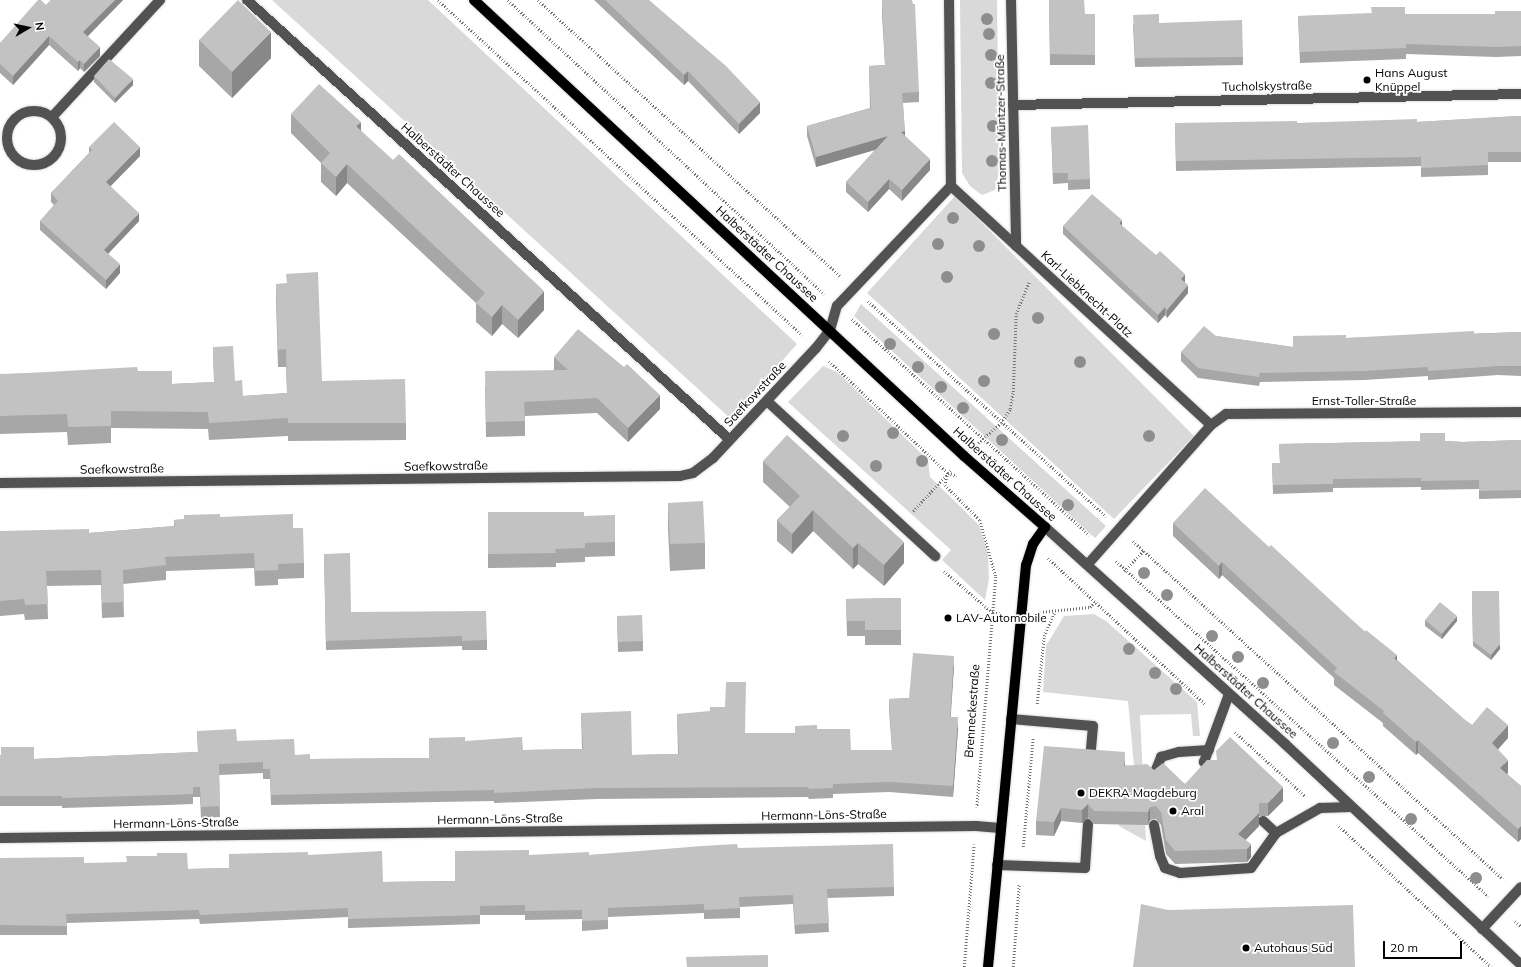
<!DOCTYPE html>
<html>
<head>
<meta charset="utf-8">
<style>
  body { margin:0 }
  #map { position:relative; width:1521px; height:967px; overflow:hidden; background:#fff; font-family:Mulish,sans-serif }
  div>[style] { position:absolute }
  .green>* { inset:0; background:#d9d9d9 }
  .path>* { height:2.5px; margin-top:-1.25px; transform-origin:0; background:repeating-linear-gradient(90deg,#747474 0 1px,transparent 0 3px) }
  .roads { filter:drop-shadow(0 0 1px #dbdbdb) drop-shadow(0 0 1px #dbdbdb) }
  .minor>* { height:10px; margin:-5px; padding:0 5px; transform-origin:5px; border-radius:5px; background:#525252 }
  .minor>.ring { margin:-5px; padding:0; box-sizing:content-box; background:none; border:10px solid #525252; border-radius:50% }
  .major>* { height:10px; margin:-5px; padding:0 5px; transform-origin:5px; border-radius:5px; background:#000 }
  .trees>* { width:12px; height:12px; margin:-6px; border-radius:50%; background:#8d8d8d }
  .wall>* { inset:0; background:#a7a7a7 }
  .shaded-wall>* { inset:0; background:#888 }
  .building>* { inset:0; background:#c2c2c2 }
  .dots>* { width:11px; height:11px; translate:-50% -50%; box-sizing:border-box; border:2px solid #fff; border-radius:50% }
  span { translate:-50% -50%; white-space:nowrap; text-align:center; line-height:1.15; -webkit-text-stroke:3.5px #fff; paint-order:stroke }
  .poi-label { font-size:12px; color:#000 }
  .left { translate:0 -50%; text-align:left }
  .street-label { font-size:12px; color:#000 }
  .north { position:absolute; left:8px; top:8px; width:40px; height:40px; -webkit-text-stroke:3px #fff; paint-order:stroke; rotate:81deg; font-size:11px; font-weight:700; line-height:16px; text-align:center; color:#000 }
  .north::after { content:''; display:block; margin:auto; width:14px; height:18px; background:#000; clip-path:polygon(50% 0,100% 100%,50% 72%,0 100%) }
  .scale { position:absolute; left:1383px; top:941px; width:79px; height:18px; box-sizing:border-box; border:2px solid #000; border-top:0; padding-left:5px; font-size:12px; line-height:14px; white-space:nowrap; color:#000; -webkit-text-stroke:3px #fff; paint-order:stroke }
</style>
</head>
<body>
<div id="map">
  <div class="green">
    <i style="clip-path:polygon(272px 0,428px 0,797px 344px,731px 419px)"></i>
    <i style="clip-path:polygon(960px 0,997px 0,999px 172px,995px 190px,982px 195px,970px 186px,962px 173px)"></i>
    <i style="clip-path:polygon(955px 196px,1194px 436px,1114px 519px,867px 293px)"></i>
    <i style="clip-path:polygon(861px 304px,1106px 526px,1095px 538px,854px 316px)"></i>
    <i style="clip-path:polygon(823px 366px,837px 372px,928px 460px,930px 477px,979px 525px,988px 554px,989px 579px,985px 600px,942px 560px,951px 550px,788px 402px)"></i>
    <i style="clip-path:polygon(1094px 614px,1106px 621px,1197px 702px,1200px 736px,1193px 736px,1191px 714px,1140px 715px,1146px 841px,1119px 826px,1125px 765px,1134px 766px,1128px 701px,1043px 692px,1046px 646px,1064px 616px)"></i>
  </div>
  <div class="path">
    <i style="left:438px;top:0;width:495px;rotate:42.6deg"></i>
    <i style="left:508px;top:0;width:432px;rotate:42.9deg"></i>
    <i style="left:538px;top:0;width:409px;rotate:42.4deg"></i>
    <i style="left:868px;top:301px;width:321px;rotate:42.1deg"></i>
    <i style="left:852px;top:319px;width:321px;rotate:42.3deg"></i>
    <i style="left:829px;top:361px;width:163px;rotate:43.3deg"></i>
    <i style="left:948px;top:473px;width:9px;rotate:18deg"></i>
    <i style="left:978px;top:443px;width:30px;rotate:-41deg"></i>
    <i style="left:1001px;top:423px;width:17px;rotate:-57deg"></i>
    <i style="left:1010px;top:409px;width:17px;rotate:-80deg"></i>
    <i style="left:1013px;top:392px;width:78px;rotate:-87.8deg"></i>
    <i style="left:1016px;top:314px;width:35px;rotate:-68deg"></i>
    <i style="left:948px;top:473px;width:12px;rotate:104deg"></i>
    <i style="left:945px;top:485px;width:49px;rotate:45deg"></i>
    <i style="left:980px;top:520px;width:59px;rotate:74.3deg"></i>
    <i style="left:996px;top:577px;width:231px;rotate:94.7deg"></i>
    <i style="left:913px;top:511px;width:57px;rotate:-47.1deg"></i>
    <i style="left:1133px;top:541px;width:501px;rotate:42.41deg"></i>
    <i style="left:1048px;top:558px;width:214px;rotate:42.9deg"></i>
    <i style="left:1116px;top:561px;width:501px;rotate:42deg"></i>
    <i style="left:944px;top:571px;width:65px;rotate:40.6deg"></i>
    <i style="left:993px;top:613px;width:10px"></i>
    <i style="left:1124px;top:571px;width:29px;rotate:-46deg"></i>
    <i style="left:1040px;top:612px;width:50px;rotate:-5.7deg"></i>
    <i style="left:1090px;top:607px;width:7px;rotate:-45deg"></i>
    <i style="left:1037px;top:704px;width:68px;rotate:-84.1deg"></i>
    <i style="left:1044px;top:636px;width:27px;rotate:-66deg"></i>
    <i style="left:1235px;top:732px;width:95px;rotate:42.4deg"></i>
    <i style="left:1339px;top:826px;width:207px;rotate:42.8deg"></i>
    <i style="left:1023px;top:847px;width:109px;rotate:-84.8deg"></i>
    <i style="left:1515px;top:921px;width:8px;rotate:40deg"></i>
    <i style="left:964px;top:967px;width:123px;rotate:-85.4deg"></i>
    <i style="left:1013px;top:967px;width:83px;rotate:-85.9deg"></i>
  </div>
  <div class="roads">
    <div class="minor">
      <i style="left:247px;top:0;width:653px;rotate:42.33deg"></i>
      <i style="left:949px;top:0;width:186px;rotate:89.4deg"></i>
      <i style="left:1011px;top:0;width:246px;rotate:88.8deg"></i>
      <i style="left:1013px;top:105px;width:508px;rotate:-1.24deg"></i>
      <i class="ring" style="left:7px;top:111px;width:44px;height:44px"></i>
      <i style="left:53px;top:116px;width:158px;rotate:-47.3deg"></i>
      <i style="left:951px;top:186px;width:353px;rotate:42.6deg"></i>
      <i style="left:767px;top:401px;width:229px;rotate:42.7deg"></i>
      <i style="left:0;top:483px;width:680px;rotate:-0.59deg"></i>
      <i style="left:680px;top:476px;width:13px;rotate:-13deg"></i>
      <i style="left:693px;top:473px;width:25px;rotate:-37deg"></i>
      <i style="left:713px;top:458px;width:151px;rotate:-46.9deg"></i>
      <i style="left:816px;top:348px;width:23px;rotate:-52deg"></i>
      <i style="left:830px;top:330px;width:25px;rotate:-74deg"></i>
      <i style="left:837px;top:306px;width:166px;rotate:-46.5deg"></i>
      <i style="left:1045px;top:527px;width:324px;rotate:42.1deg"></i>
      <i style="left:1285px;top:744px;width:323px;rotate:43.1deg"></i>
      <i style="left:1088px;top:564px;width:186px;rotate:-48.5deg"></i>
      <i style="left:1211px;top:425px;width:19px;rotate:-36deg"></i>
      <i style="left:1226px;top:414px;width:295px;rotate:-0.4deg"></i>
      <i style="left:1011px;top:719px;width:82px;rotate:4.9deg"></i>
      <i style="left:1093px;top:726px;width:25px;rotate:95deg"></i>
      <i style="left:1212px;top:769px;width:11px;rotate:-139deg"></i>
      <i style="left:1204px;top:762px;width:72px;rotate:-69.8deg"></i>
      <i style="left:1153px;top:777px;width:22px;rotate:-68deg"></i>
      <i style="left:1161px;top:757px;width:19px;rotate:-16deg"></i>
      <i style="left:1179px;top:752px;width:30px;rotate:-4deg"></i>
      <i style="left:1263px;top:821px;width:18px;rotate:43deg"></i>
      <i style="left:1276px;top:833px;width:51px;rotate:-29.6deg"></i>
      <i style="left:1320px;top:808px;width:31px;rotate:-2deg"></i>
      <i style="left:1154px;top:825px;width:32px;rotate:79deg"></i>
      <i style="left:1160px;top:856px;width:13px;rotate:67deg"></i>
      <i style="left:1165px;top:868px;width:16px;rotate:18deg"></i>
      <i style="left:1180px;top:873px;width:71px;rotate:-4deg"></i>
      <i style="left:1251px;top:868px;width:43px;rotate:-54.5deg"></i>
      <i style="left:0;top:838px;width:976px;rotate:-0.7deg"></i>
      <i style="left:976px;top:826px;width:24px;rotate:5deg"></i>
      <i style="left:997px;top:865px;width:88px;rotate:2deg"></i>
      <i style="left:1085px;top:868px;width:44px;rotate:-86.1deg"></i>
      <i style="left:1482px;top:929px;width:57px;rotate:-47.1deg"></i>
    </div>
    <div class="major">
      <i style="left:474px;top:0;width:669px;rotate:42.94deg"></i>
      <i style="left:964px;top:456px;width:108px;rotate:41.2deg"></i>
      <i style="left:1045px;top:527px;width:21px;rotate:125deg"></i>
      <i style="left:1033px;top:544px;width:22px;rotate:108deg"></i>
      <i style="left:1026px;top:565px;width:404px;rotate:95.4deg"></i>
    </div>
  </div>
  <div class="trees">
    <i style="left:987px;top:19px"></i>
    <i style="left:989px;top:34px"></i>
    <i style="left:991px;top:55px"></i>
    <i style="left:991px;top:83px"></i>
    <i style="left:993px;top:126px"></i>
    <i style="left:992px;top:161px"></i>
    <i style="left:953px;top:218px"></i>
    <i style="left:938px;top:244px"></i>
    <i style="left:979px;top:246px"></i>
    <i style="left:947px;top:277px"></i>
    <i style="left:1038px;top:318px"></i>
    <i style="left:994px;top:334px"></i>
    <i style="left:890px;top:344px"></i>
    <i style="left:1080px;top:362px"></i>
    <i style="left:918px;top:367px"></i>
    <i style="left:984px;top:381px"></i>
    <i style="left:941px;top:387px"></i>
    <i style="left:963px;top:408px"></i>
    <i style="left:893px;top:433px"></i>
    <i style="left:843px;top:436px"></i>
    <i style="left:1149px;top:436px"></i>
    <i style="left:1002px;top:440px"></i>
    <i style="left:922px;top:461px"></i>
    <i style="left:876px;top:466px"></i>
    <i style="left:1068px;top:505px"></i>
    <i style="left:1144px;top:573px"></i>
    <i style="left:1167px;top:595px"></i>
    <i style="left:1212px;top:636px"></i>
    <i style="left:1129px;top:649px"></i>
    <i style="left:1238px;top:657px"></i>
    <i style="left:1155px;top:673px"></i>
    <i style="left:1263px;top:683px"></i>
    <i style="left:1176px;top:689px"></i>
    <i style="left:1333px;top:743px"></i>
    <i style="left:1369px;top:777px"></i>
    <i style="left:1411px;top:819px"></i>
    <i style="left:1476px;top:878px"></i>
  </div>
  <div class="wall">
    <i style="clip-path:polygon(51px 0,123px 0,88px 36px,100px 56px,84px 72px,80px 68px,78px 71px,49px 45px,13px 85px,0 73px,0 43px,46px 5px)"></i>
    <i style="clip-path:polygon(594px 0,649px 0,760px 113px,739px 134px,688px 81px,684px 85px)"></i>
    <i style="clip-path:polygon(882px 0,919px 92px,919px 102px,903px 103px,905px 136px,930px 170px,902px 201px,889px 189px,868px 212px,846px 192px,846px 182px,875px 150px,816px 167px,807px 136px,807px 126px,870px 108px,869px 66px,885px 65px,882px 15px)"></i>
    <i style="clip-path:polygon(1049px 0,1085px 14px,1095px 14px,1095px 65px,1050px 65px)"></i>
    <i style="clip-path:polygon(1521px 11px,1521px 56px,1496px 57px,1406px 54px,1406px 59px,1300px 63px,1298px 16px,1405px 14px,1495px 14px)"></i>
    <i style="clip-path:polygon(1159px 23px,1243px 57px,1243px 65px,1135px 67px,1133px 24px)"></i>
    <i style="clip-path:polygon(199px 40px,271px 58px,232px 98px,199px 66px)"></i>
    <i style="clip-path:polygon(94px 76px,133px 85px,115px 103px,94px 82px)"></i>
    <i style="clip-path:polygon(291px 114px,361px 131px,544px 310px,518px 338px,502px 324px,492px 336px,476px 322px,476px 303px,347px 183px,336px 196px,321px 182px,321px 163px,291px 133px)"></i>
    <i style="clip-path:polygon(1521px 116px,1521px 162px,1488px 162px,1488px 175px,1421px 177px,1421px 166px,1176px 171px,1175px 123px,1297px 123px,1417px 122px)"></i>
    <i style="clip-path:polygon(1051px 127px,1090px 179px,1090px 189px,1068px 190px,1068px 183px,1053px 184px)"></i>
    <i style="clip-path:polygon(89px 147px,140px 156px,110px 186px,139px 221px,108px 254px,120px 273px,106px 289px,40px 230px,40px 221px,54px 205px,51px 202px,51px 193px,89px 153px)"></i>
    <i style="clip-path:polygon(1063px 226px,1122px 226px,1185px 282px,1188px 293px,1167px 318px,1165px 315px,1158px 323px,1063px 234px)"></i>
    <i style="clip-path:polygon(276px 284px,322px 381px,406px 423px,406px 440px,288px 441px,288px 436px,209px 440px,208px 429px,111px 428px,111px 443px,68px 445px,67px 432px,0 434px,0 374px,138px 371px,172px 384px,214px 382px,213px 347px,235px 381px,243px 396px,287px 393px,286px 367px,278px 367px,276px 301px)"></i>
    <i style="clip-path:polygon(1521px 332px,1521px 376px,1498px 375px,1428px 380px,1428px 376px,1364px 380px,1260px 382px,1259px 386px,1198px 378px,1181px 361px,1181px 352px,1216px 336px,1293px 347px,1346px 338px)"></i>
    <i style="clip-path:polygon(554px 357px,660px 409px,628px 442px,597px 413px,525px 416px,525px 436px,486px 437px,485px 386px,554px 370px)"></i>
    <i style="clip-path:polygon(1521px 440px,1521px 498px,1479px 499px,1479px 489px,1421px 490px,1421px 487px,1333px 488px,1333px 492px,1273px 494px,1272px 463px,1280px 463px,1279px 444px,1445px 441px,1463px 442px)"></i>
    <i style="clip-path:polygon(763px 461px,904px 563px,884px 586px,858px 564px,853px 569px,813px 531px,792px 554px,777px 541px,777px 520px,790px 507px,763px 482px)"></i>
    <i style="clip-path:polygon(668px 503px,705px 543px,705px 569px,670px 571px,668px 529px)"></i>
    <i style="clip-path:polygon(488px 512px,584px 516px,615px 542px,615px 556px,585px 557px,585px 562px,556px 563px,556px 567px,488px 568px)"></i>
    <i style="clip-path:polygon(220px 517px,293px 528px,304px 563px,304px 578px,278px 579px,278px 585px,255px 586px,254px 568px,166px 571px,166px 580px,123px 584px,124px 617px,102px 618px,101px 585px,47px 586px,48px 619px,25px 620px,24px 614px,0 616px,0 531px,89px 533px,174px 526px,174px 520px)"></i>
    <i style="clip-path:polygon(1173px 523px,1269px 547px,1465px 720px,1472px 725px,1508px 738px,1498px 749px,1508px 773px,1507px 774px,1521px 786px,1521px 839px,1518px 842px,1418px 753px,1416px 755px,1383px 726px,1383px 723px,1334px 685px,1334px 678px,1222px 575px,1219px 579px,1173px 536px)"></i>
    <i style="clip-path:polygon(324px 554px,351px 612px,487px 640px,487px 650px,462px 650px,462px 646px,326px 650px)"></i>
    <i style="clip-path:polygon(1472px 591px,1500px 649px,1491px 660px,1473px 646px)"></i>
    <i style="clip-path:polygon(901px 598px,901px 645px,865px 645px,865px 636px,847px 636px,846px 599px)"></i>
    <i style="clip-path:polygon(617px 616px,643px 641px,643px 651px,618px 652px)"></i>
    <i style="clip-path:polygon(1425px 620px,1457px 621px,1442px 639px,1425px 626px)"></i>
    <i style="clip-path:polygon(954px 666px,950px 717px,958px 728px,953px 797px,889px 792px,833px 794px,833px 798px,809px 799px,808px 797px,597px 799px,494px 803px,494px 801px,271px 805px,270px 779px,263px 779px,263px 773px,219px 775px,220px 817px,201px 818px,200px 797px,193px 797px,193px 804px,168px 805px,62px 808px,62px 806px,0 806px,0 755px,34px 759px,198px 752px,197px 731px,310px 759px,429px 758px,465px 741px,523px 750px,582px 749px,581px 713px,632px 755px,678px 754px,677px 714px,745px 733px,795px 733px,795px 726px,817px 729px,851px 750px,892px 750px,889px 710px,889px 699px,909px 698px)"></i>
    <i style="clip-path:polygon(1125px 766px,1154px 770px,1185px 784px,1283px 801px,1268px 816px,1259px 816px,1259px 826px,1245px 840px,1251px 857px,1247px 862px,1175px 864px,1166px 854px,1161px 825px,1156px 819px,1150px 820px,1148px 825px,1094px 824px,1088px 818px,1082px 823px,1061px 821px,1054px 836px,1036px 835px,1036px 821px)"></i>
    <i style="clip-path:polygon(738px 848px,894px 887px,894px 896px,827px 898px,829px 932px,795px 934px,793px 904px,740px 907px,740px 918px,704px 919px,704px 913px,608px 917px,608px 929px,582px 931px,582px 919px,525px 920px,525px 915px,480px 915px,480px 924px,348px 928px,348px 917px,200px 924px,199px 919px,67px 923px,67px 935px,0 935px,0 858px,84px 863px,188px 869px,229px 868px,308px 855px,383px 882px,455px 881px,529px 855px,589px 855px)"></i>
  </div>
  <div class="shaded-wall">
    <i style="clip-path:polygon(115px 0,123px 0,83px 41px,83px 32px)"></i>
    <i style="clip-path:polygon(271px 32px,271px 58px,232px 98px,232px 72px)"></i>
    <i style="clip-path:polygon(49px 36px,49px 45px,13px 85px,13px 76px)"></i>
    <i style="clip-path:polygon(100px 47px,100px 56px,84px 72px,84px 64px)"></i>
    <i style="clip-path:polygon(80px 60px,80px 68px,78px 71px,78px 62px)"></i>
    <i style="clip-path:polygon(688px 71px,688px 81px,684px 85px,684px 75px)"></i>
    <i style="clip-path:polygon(133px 79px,133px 85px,115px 103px,115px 98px)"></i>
    <i style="clip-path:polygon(760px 102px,760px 113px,739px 134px,739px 124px)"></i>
    <i style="clip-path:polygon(361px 122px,361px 141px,356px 126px)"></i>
    <i style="clip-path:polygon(905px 131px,905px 141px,901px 132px)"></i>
    <i style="clip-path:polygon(888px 136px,888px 146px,816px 167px,816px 157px)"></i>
    <i style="clip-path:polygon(140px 147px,140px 156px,106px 191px,106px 182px)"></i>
    <i style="clip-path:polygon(930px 159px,930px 170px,902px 201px,902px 190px)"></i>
    <i style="clip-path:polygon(347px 164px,347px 183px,336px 196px,336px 177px)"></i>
    <i style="clip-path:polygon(889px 179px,889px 189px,868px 212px,868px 202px)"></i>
    <i style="clip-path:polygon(139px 213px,139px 221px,104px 258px,104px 250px)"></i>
    <i style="clip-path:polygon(1122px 220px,1122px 228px,1119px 223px)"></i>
    <i style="clip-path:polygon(120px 264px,120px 273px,106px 289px,106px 280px)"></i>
    <i style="clip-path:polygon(1185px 274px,1185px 282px,1181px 287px,1181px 279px)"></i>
    <i style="clip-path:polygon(1188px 285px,1188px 293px,1167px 318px,1167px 310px)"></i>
    <i style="clip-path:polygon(544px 291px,544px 310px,518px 338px,518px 320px)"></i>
    <i style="clip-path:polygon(502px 305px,502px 324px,492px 336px,492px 317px)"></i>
    <i style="clip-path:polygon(1165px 307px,1165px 315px,1158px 323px,1158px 315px)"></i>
    <i style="clip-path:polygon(660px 395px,660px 409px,628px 442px,628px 428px)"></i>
    <i style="clip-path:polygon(813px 510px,813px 531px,792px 554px,792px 534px)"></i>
    <i style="clip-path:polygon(904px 542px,904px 563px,884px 586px,884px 565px)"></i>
    <i style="clip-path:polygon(858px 543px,858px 564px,853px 569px,853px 548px)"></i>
    <i style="clip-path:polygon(1222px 562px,1222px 575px,1219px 579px,1219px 566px)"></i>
    <i style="clip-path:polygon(1457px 616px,1457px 621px,1442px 639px,1442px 634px)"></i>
    <i style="clip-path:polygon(1500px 644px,1500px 649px,1491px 660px,1491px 655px)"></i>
    <i style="clip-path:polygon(1397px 655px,1397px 668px,1394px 658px)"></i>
    <i style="clip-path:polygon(954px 656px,954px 666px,950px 727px,950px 717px)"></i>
    <i style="clip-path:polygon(958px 717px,958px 728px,953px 797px,953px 786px)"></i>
    <i style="clip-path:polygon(1508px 725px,1508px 738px,1492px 756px,1492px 743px)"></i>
    <i style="clip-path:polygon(1418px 740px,1418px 753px,1416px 755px,1416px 742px)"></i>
    <i style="clip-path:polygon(1125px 752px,1125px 765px,1124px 779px,1124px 766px)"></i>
    <i style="clip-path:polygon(1508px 760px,1508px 773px,1500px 781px,1500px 768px)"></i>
    <i style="clip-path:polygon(1283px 787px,1283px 801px,1268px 816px,1268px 803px)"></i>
    <i style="clip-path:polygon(1088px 804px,1088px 818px,1082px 823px,1082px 810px)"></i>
    <i style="clip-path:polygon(1150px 807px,1150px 820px,1148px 825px,1148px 812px)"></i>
    <i style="clip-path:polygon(1061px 808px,1061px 821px,1054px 836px,1054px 822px)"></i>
    <i style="clip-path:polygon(1259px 813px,1259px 826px,1238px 848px,1238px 834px)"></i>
    <i style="clip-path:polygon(1521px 826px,1521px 839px,1518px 842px,1518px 829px)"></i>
    <i style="clip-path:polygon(1251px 844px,1251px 857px,1247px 862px,1247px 849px)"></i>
  </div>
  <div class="building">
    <i style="clip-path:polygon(38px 0,41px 0,46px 5px,51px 0,115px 0,83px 32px,100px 47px,84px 64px,80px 60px,78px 62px,49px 36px,13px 76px,0 64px,0 43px)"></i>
    <i style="clip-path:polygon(238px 0,271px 32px,232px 72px,199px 40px)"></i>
    <i style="clip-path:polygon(605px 0,649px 0,726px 66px,760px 102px,739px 124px,688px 71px,684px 75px)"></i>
    <i style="clip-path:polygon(882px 0,912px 0,913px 4px,915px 4px,919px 92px,902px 93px,905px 131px,901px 132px,930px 159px,902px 190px,889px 179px,868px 202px,846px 182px,888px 136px,816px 157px,807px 126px,871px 108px,869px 66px,885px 65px)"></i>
    <i style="clip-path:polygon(1049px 0,1084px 0,1085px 14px,1095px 14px,1095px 55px,1050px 54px)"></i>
    <i style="clip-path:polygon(1371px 7px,1405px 7px,1405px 14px,1495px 14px,1495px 11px,1521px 11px,1521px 46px,1496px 47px,1406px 44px,1406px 48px,1300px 52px,1298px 16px,1372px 13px)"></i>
    <i style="clip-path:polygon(1159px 14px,1159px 23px,1242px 20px,1243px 57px,1135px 58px,1133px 15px)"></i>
    <i style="clip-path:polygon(109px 59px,133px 79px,115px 98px,94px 76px)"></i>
    <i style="clip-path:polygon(319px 84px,361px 122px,356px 126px,393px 160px,399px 154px,544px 291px,518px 320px,502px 305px,492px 317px,476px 303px,485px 293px,347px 164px,336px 177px,321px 163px,330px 153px,291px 114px)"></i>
    <i style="clip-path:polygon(1514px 116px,1521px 116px,1521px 152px,1488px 152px,1488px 165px,1421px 168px,1421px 157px,1176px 161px,1175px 123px,1297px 121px,1297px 123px,1417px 119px,1417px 122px)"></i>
    <i style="clip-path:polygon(114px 122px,140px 147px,106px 182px,139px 213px,104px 250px,120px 264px,106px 280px,40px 221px,58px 201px,51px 193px,92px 150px,89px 147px)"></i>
    <i style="clip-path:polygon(1088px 125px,1090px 179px,1068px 180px,1068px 173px,1053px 173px,1051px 127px)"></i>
    <i style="clip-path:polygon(1092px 194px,1122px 220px,1119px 223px,1156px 255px,1160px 251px,1185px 274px,1181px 279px,1188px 285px,1167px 310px,1165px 307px,1158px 315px,1063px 226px)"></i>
    <i style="clip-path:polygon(318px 272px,322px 381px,405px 379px,406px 423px,288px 423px,288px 418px,209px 423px,208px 412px,111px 411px,111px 426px,68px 427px,67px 414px,0 416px,0 374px,10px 374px,137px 367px,138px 371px,172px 371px,172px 384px,214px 382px,213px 347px,233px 346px,235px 381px,242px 380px,243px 396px,287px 393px,286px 349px,278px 350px,276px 284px,287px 283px,286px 274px)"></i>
    <i style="clip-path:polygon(1204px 326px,1216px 336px,1293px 347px,1293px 336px,1346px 335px,1346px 338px,1474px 331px,1474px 334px,1521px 332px,1521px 366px,1498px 366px,1428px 371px,1428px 367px,1364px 371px,1260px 373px,1259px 377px,1198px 368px,1181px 352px)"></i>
    <i style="clip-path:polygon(578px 329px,624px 367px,627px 364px,660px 395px,628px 428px,597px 398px,524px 402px,525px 421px,486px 422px,485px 371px,568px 370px,554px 357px)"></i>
    <i style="clip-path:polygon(1420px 433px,1445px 433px,1445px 441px,1463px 442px,1521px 440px,1521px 490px,1479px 491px,1479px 480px,1421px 481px,1421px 478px,1333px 479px,1333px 484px,1273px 485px,1272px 463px,1280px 463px,1279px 444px,1420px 441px)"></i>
    <i style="clip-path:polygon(787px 435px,904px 542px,884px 565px,858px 543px,853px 548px,813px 510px,792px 534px,777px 520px,800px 496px,763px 461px)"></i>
    <i style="clip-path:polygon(1205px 488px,1269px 547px,1271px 545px,1365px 632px,1366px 630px,1397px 655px,1394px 658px,1465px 720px,1472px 725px,1487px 707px,1508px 725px,1492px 743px,1508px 760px,1500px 768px,1521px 786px,1521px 826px,1518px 829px,1418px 740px,1416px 742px,1383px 713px,1384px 711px,1334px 672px,1337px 668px,1222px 562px,1219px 566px,1173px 523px)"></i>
    <i style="clip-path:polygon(703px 501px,705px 543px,670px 544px,668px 503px)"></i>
    <i style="clip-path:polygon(488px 512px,584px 512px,584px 516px,615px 515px,615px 542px,585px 543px,585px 548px,555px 549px,556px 553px,488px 554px)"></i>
    <i style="clip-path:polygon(220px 514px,220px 517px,293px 514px,293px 528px,303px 528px,304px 563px,278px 564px,278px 570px,255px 571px,254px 553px,165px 557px,166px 565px,123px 570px,124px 602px,102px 603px,101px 570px,46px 571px,48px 604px,25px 605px,24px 599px,0 601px,0 531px,89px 529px,89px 533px,175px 526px,174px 520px,184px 519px,184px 515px)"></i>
    <i style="clip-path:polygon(350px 553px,351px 612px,486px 611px,487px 640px,462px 641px,462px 636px,326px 641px,324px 554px)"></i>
    <i style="clip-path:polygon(1472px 591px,1499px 591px,1500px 644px,1491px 655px,1473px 641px)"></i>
    <i style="clip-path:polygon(901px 598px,901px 630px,865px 630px,865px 621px,847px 621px,846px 599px)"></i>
    <i style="clip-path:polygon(1440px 602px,1457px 616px,1442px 634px,1425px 620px)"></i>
    <i style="clip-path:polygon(642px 615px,643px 641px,618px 642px,617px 616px)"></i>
    <i style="clip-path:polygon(913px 653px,954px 656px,950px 717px,958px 717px,953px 786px,889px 782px,833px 784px,833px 788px,809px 789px,808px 787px,597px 788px,494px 793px,494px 790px,271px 795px,270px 769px,263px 769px,263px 762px,219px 764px,220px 806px,201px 807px,200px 787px,193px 787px,193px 794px,168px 795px,62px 798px,62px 796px,0 796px,0 755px,1px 755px,1px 747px,34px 747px,34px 759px,198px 752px,197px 731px,236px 729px,237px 741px,294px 739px,295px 755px,310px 754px,310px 759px,429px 758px,429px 738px,465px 737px,465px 741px,522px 737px,523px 750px,583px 749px,581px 713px,631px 711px,632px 755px,679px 754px,677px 714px,710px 711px,710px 707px,725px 707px,726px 682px,746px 682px,745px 733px,795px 733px,795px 726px,817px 725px,817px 729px,850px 729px,851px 750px,892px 750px,889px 699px,909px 698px)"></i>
    <i style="clip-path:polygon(1230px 737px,1283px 787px,1268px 803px,1259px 803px,1259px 813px,1238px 834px,1251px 844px,1247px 849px,1175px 851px,1166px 840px,1161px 812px,1156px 806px,1150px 807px,1148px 812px,1094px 811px,1088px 804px,1082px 810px,1061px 808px,1054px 822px,1036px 821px,1044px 746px,1125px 752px,1124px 766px,1147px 764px,1154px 770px,1163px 763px,1185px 784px,1207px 760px,1217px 760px,1216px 751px)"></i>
    <i style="clip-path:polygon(737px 844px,738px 848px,893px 844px,894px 887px,827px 889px,829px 923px,795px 925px,793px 895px,739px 897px,740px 908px,704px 910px,704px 904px,608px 908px,608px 920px,582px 921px,582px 910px,525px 911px,525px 905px,480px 906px,480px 915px,348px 919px,348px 908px,200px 915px,199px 910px,66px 914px,67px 926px,0 925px,0 858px,84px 857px,84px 863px,127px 862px,126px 856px,157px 856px,157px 853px,187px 853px,188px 869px,229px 868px,229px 854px,308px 852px,308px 855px,382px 851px,383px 882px,455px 881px,455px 851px,529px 850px,529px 855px,589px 852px,589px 855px,702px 846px)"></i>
    <i style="clip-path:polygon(1141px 904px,1168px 910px,1353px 905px,1355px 967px,1133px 967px)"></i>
    <i style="clip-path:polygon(768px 955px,768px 967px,687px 967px,686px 957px)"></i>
  </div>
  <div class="dots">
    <i style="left:1367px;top:80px;background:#000"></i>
    <i style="left:948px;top:618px;background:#000"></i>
    <i style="left:1081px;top:793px;background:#000"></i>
    <i style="left:1173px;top:811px;background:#000"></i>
    <i style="left:1246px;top:948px;background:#000"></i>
  </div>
  <div class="poi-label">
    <span class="left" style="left:1375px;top:80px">Hans August<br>Knüppel</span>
    <span class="left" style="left:956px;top:618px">LAV-Automobile</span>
    <span class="left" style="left:1089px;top:793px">DEKRA Magdeburg</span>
    <span class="left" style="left:1181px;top:811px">Aral</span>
    <span class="left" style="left:1254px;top:948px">Autohaus Süd</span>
  </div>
  <div class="street-label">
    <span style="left:1267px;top:86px;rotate:-1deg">Tucholskystraße</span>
    <span style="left:1001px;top:123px;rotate:-91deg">Thomas-Müntzer-Straße</span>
    <span style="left:453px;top:170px;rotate:42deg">Halberstädter Chaussee</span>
    <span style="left:767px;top:254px;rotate:43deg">Halberstädter Chaussee</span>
    <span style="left:1087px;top:294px;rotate:43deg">Karl-Liebknecht-Platz</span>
    <span style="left:755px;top:394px;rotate:-47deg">Saefkowstraße</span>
    <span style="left:1364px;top:401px">Ernst-Toller-Straße</span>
    <span style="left:446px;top:466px;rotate:-1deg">Saefkowstraße</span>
    <span style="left:122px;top:469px;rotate:-1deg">Saefkowstraße</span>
    <span style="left:1005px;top:474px;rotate:42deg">Halberstädter Chaussee</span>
    <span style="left:1246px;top:691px;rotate:42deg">Halberstädter Chaussee</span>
    <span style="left:972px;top:711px;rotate:-86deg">Brenneckestraße</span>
    <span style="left:824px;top:815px;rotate:-1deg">Hermann-Löns-Straße</span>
    <span style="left:500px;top:819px;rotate:-1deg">Hermann-Löns-Straße</span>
    <span style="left:176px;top:823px;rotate:-1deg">Hermann-Löns-Straße</span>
  </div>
  <div class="north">N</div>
  <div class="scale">20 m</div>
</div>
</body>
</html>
